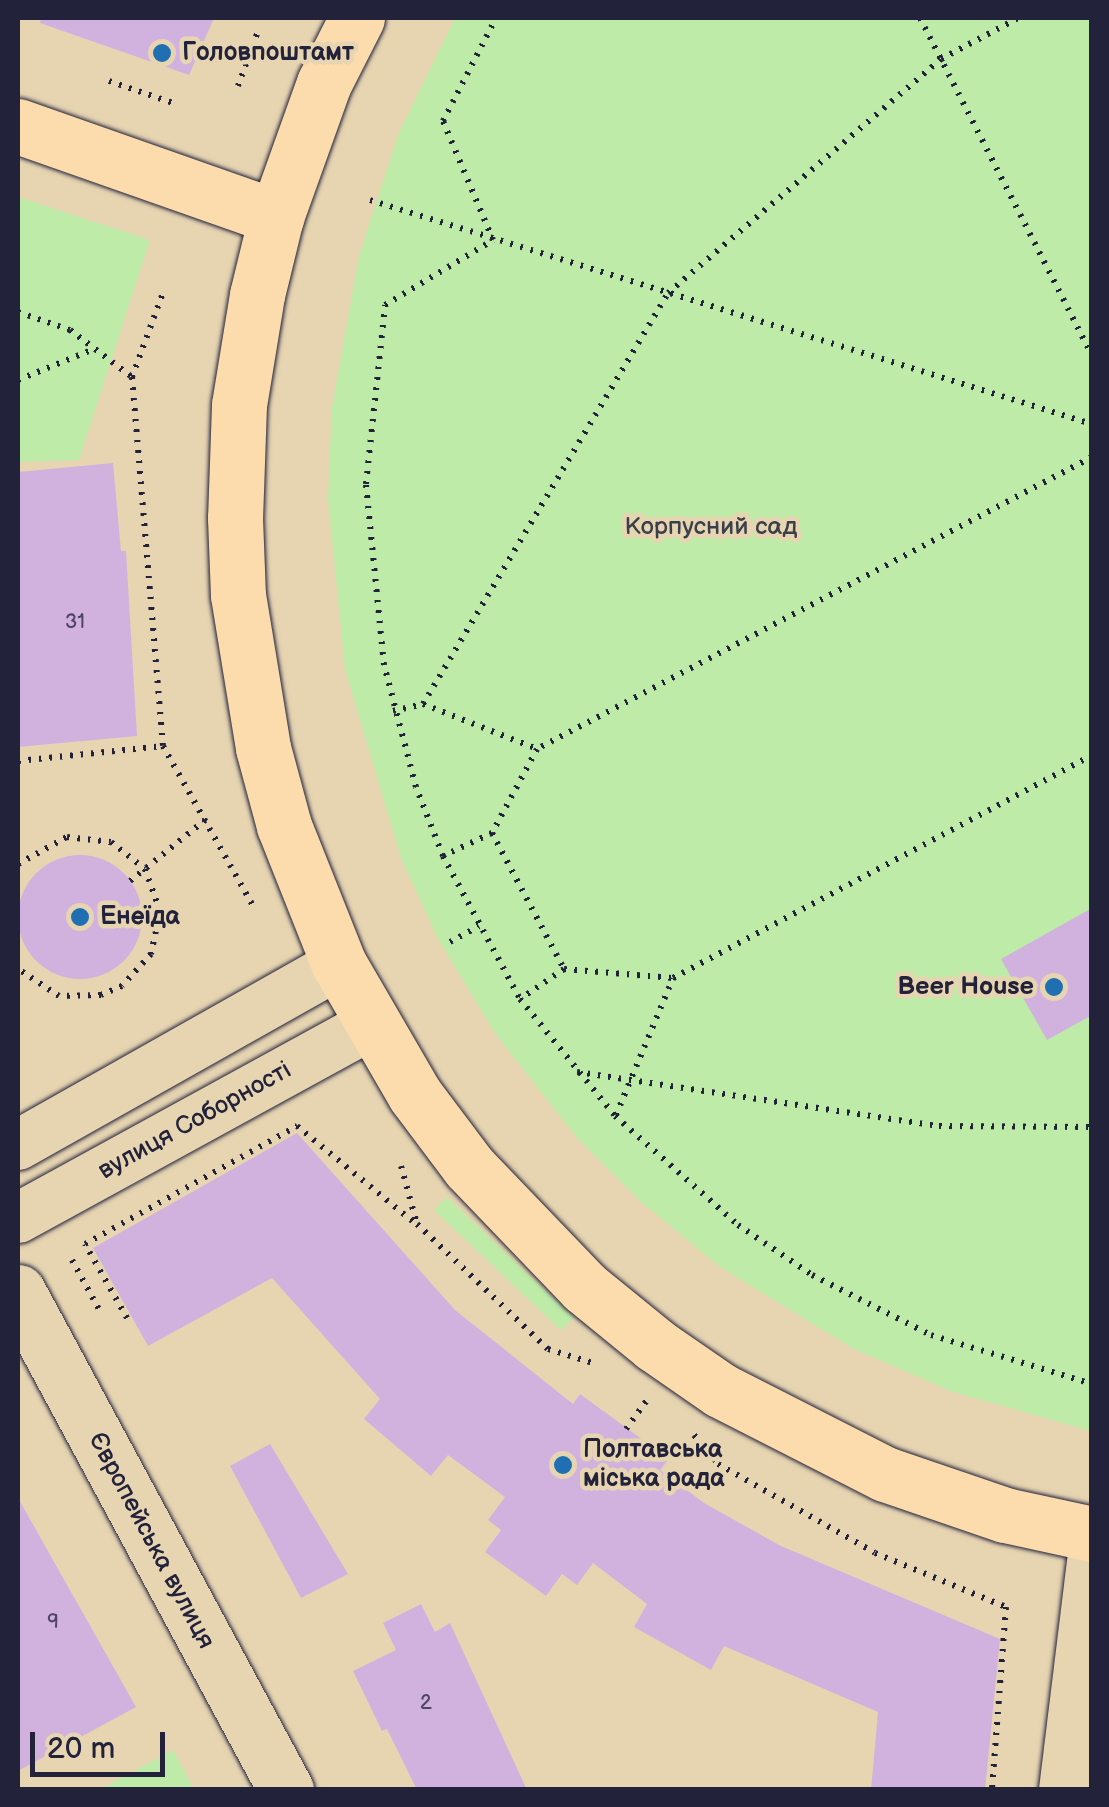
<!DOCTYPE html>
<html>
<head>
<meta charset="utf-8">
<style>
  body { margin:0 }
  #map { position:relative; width:1109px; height:1807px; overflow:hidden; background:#e7d5b2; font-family:"Balsamiq Sans",sans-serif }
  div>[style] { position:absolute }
  .green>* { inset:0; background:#bfeba8 }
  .building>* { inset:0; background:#d1b2df }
  .round { border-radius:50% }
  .path>* { height:6px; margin-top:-3px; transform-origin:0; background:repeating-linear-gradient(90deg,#22223b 0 2.5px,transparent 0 10.5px) }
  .roads { filter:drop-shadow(0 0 2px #22223b) drop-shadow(0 0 2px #22223b) }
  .minor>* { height:50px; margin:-25px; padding:0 25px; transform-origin:25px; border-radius:25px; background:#e7d5b2 }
  .secondary>* { height:55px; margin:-27.5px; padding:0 27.5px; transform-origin:27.5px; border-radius:27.5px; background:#e7d5b2 }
  .primary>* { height:55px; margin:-27.5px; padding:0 27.5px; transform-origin:27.5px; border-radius:27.5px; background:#fcdcac }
  .dots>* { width:28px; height:28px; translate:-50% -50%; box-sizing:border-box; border:5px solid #e7d5b2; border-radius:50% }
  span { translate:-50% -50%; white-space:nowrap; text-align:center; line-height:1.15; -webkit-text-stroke:9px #e7d5b2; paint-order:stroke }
  .number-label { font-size:20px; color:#4e4664 }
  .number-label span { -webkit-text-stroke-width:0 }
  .poi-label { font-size:25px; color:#22223b; font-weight:700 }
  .left { translate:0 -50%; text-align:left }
  .right { translate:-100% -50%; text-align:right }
  .park-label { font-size:25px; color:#3a404b }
  .street-label { font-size:25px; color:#22223b }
  .frame { position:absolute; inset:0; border:20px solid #22223b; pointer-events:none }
  .scale { position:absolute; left:30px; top:1732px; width:135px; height:45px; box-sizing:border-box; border:5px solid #22223b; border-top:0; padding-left:12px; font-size:30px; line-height:35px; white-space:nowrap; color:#22223b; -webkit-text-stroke:8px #e7d5b2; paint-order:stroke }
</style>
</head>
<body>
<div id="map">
  <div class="green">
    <i style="clip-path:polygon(455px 18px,1091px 18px,1091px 1431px,953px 1392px,854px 1349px,720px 1267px,640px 1201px,577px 1138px,495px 1033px,438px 939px,401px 858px,345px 669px,328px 499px,332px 407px,359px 256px,398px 135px)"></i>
    <i style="clip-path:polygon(18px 197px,150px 240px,79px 460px,18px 462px)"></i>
    <i style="clip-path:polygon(447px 1197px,574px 1318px,561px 1330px,434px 1210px)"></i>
    <i style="clip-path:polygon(173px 1750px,194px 1789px,101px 1789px)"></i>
  </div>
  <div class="building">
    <i style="clip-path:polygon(41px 18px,214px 18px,189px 75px,40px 23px)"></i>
    <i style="clip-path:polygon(113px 463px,121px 551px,126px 551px,137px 736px,18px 747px,18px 472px)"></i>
    <i class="round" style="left:18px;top:855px;width:124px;height:124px"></i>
    <i style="clip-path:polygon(1092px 908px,1092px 1015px,1047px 1040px,1001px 959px)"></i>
    <i style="clip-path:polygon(297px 1133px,455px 1310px,573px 1404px,580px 1394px,669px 1459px,660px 1470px,704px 1503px,781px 1546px,1000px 1639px,985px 1790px,871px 1790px,878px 1712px,724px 1646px,711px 1670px,634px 1627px,647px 1604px,593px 1563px,577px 1585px,562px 1574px,546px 1596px,485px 1552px,501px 1530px,488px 1520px,505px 1497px,448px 1455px,431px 1476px,364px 1419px,380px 1399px,272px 1278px,148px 1346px,93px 1248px)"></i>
    <i style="clip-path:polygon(270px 1444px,348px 1574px,301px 1598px,230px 1466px)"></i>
    <i style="clip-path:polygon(18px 1498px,136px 1707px,18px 1771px)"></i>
    <i style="clip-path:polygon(421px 1604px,435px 1632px,450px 1623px,527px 1790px,417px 1790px,387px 1729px,382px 1731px,353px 1671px,396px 1650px,383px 1623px)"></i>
  </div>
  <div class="path">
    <i style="left:920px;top:18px;width:379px;rotate:63deg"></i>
    <i style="left:109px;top:81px;width:68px;rotate:19deg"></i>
    <i style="left:238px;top:86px;width:59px;rotate:-70deg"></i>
    <i style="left:370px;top:200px;width:756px;rotate:17.24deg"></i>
    <i style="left:18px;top:312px;width:55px;rotate:19.1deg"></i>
    <i style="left:70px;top:330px;width:78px;rotate:37.2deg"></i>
    <i style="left:132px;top:377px;width:93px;rotate:-69.8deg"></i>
    <i style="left:132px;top:377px;width:370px;rotate:85.2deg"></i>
    <i style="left:163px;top:746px;width:187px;rotate:60.6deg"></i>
    <i style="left:18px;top:380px;width:82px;rotate:-22.2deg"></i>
    <i style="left:1092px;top:457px;width:627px;rotate:152.25deg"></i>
    <i style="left:537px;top:749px;width:95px;rotate:118.2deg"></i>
    <i style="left:492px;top:833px;width:154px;rotate:62.1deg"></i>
    <i style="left:564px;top:969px;width:109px;rotate:4.7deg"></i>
    <i style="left:673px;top:978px;width:475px;rotate:-28deg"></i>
    <i style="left:423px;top:704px;width:478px;rotate:-59.2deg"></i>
    <i style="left:668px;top:293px;width:360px;rotate:-40.6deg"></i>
    <i style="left:941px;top:59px;width:87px;rotate:-28deg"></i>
    <i style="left:393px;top:711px;width:31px;rotate:-13deg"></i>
    <i style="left:423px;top:704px;width:123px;rotate:21.5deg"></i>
    <i style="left:18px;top:761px;width:146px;rotate:-5.9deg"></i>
    <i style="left:492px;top:833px;width:54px;rotate:154.9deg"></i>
    <i style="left:443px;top:856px;width:74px;rotate:-111.4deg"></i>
    <i style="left:416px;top:787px;width:126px;rotate:-104.7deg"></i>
    <i style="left:384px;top:665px;width:182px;rotate:-95.7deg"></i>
    <i style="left:366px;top:484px;width:180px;rotate:-83.9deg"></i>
    <i style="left:385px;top:305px;width:126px;rotate:-31deg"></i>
    <i style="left:493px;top:240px;width:129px;rotate:-112.8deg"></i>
    <i style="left:443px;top:121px;width:116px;rotate:-62.8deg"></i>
    <i style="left:443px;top:856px;width:162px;rotate:61.7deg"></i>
    <i style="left:18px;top:864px;width:56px;rotate:-28.9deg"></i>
    <i style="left:67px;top:837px;width:44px;rotate:6.5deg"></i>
    <i style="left:111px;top:842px;width:43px;rotate:38.5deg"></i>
    <i style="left:145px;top:869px;width:45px;rotate:70.3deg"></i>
    <i style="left:160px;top:911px;width:44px;rotate:101.8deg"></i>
    <i style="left:151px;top:954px;width:43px;rotate:132.2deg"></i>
    <i style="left:122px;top:986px;width:23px;rotate:157deg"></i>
    <i style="left:101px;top:995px;width:42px;rotate:178.6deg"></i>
    <i style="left:59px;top:996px;width:49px;rotate:-146.6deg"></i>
    <i style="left:130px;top:881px;width:97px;rotate:-39.1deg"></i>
    <i style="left:450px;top:942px;width:33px;rotate:-29deg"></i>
    <i style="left:564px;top:969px;width:53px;rotate:145.7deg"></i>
    <i style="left:520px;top:999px;width:151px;rotate:50.9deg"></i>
    <i style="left:615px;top:1116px;width:164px;rotate:41.5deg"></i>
    <i style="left:738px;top:1225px;width:89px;rotate:34deg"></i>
    <i style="left:812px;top:1275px;width:133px;rotate:26.8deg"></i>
    <i style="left:931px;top:1335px;width:168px;rotate:16.9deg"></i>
    <i style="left:577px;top:1072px;width:366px;rotate:8.5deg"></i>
    <i style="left:939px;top:1126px;width:153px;rotate:0.4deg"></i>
    <i style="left:616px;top:1115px;width:148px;rotate:-67.4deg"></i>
    <i style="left:401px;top:1166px;width:60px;rotate:74.6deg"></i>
    <i style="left:417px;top:1224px;width:181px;rotate:43.7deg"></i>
    <i style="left:548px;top:1349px;width:50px;rotate:17.4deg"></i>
    <i style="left:72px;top:1260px;width:60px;rotate:61.3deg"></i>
    <i style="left:127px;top:1318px;width:85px;rotate:-119.6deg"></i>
    <i style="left:85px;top:1244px;width:243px;rotate:-29.1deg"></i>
    <i style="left:297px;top:1126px;width:154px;rotate:39.5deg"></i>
    <i style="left:626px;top:1429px;width:36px;rotate:-54deg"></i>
    <i style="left:694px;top:1435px;width:38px;rotate:50deg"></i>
    <i style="left:718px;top:1464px;width:180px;rotate:29.5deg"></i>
    <i style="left:875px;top:1553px;width:142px;rotate:22.4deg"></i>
    <i style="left:1006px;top:1607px;width:184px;rotate:94.4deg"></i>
  </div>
  <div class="roads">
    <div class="minor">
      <i style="left:18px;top:1145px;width:369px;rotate:-29.4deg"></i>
      <i style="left:18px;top:1218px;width:404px;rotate:-28.7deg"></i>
      <i style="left:1064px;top:1790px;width:230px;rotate:-83deg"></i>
    </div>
    <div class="secondary">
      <i style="left:18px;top:1292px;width:566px;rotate:61.71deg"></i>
    </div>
    <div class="primary">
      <i style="left:357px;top:18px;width:73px;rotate:116.9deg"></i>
      <i style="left:324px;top:83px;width:142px;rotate:109.7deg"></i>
      <i style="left:276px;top:217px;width:80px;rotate:103.7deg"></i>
      <i style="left:257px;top:295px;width:111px;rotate:99.3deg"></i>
      <i style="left:239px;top:405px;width:113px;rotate:92deg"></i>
      <i style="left:235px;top:518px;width:77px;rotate:87.8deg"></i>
      <i style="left:238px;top:595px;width:155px;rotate:80.7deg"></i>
      <i style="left:263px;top:748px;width:81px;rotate:74.9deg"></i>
      <i style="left:284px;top:826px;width:149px;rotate:68.3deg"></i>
      <i style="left:339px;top:964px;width:151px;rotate:59.9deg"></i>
      <i style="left:415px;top:1095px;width:90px;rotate:53.1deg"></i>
      <i style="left:469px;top:1167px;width:166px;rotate:46.2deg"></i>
      <i style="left:584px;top:1287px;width:92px;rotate:39.2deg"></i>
      <i style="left:655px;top:1345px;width:79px;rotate:34.7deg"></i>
      <i style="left:720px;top:1390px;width:185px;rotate:27deg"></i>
      <i style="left:885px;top:1474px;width:127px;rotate:18.9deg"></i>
      <i style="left:1005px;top:1515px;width:89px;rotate:12.3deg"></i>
      <i style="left:18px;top:126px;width:274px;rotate:19.4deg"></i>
    </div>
  </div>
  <div class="dots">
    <i style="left:162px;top:53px;background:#1f6fb2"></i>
    <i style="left:80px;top:917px;background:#1f6fb2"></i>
    <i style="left:1054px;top:987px;background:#1f6fb2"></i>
    <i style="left:563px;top:1465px;background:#1f6fb2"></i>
  </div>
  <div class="number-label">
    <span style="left:75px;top:622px">31</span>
    <span style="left:53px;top:1622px">9</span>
    <span style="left:426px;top:1703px">2</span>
  </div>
  <div class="poi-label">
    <span class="left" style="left:182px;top:53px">Головпоштамт</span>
    <span class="left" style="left:100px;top:917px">Енеїда</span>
    <span class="right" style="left:1034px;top:987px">Beer House</span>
    <span class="left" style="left:583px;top:1465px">Полтавська<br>міська рада</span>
  </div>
  <div class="park-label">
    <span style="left:711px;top:527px">Корпусний сад</span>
  </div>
  <div class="street-label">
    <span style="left:195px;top:1121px;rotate:-29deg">вулиця Соборності</span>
    <span style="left:151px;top:1541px;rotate:62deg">Європейська вулиця</span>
  </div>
  <div class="frame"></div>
  <div class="scale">20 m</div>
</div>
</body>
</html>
